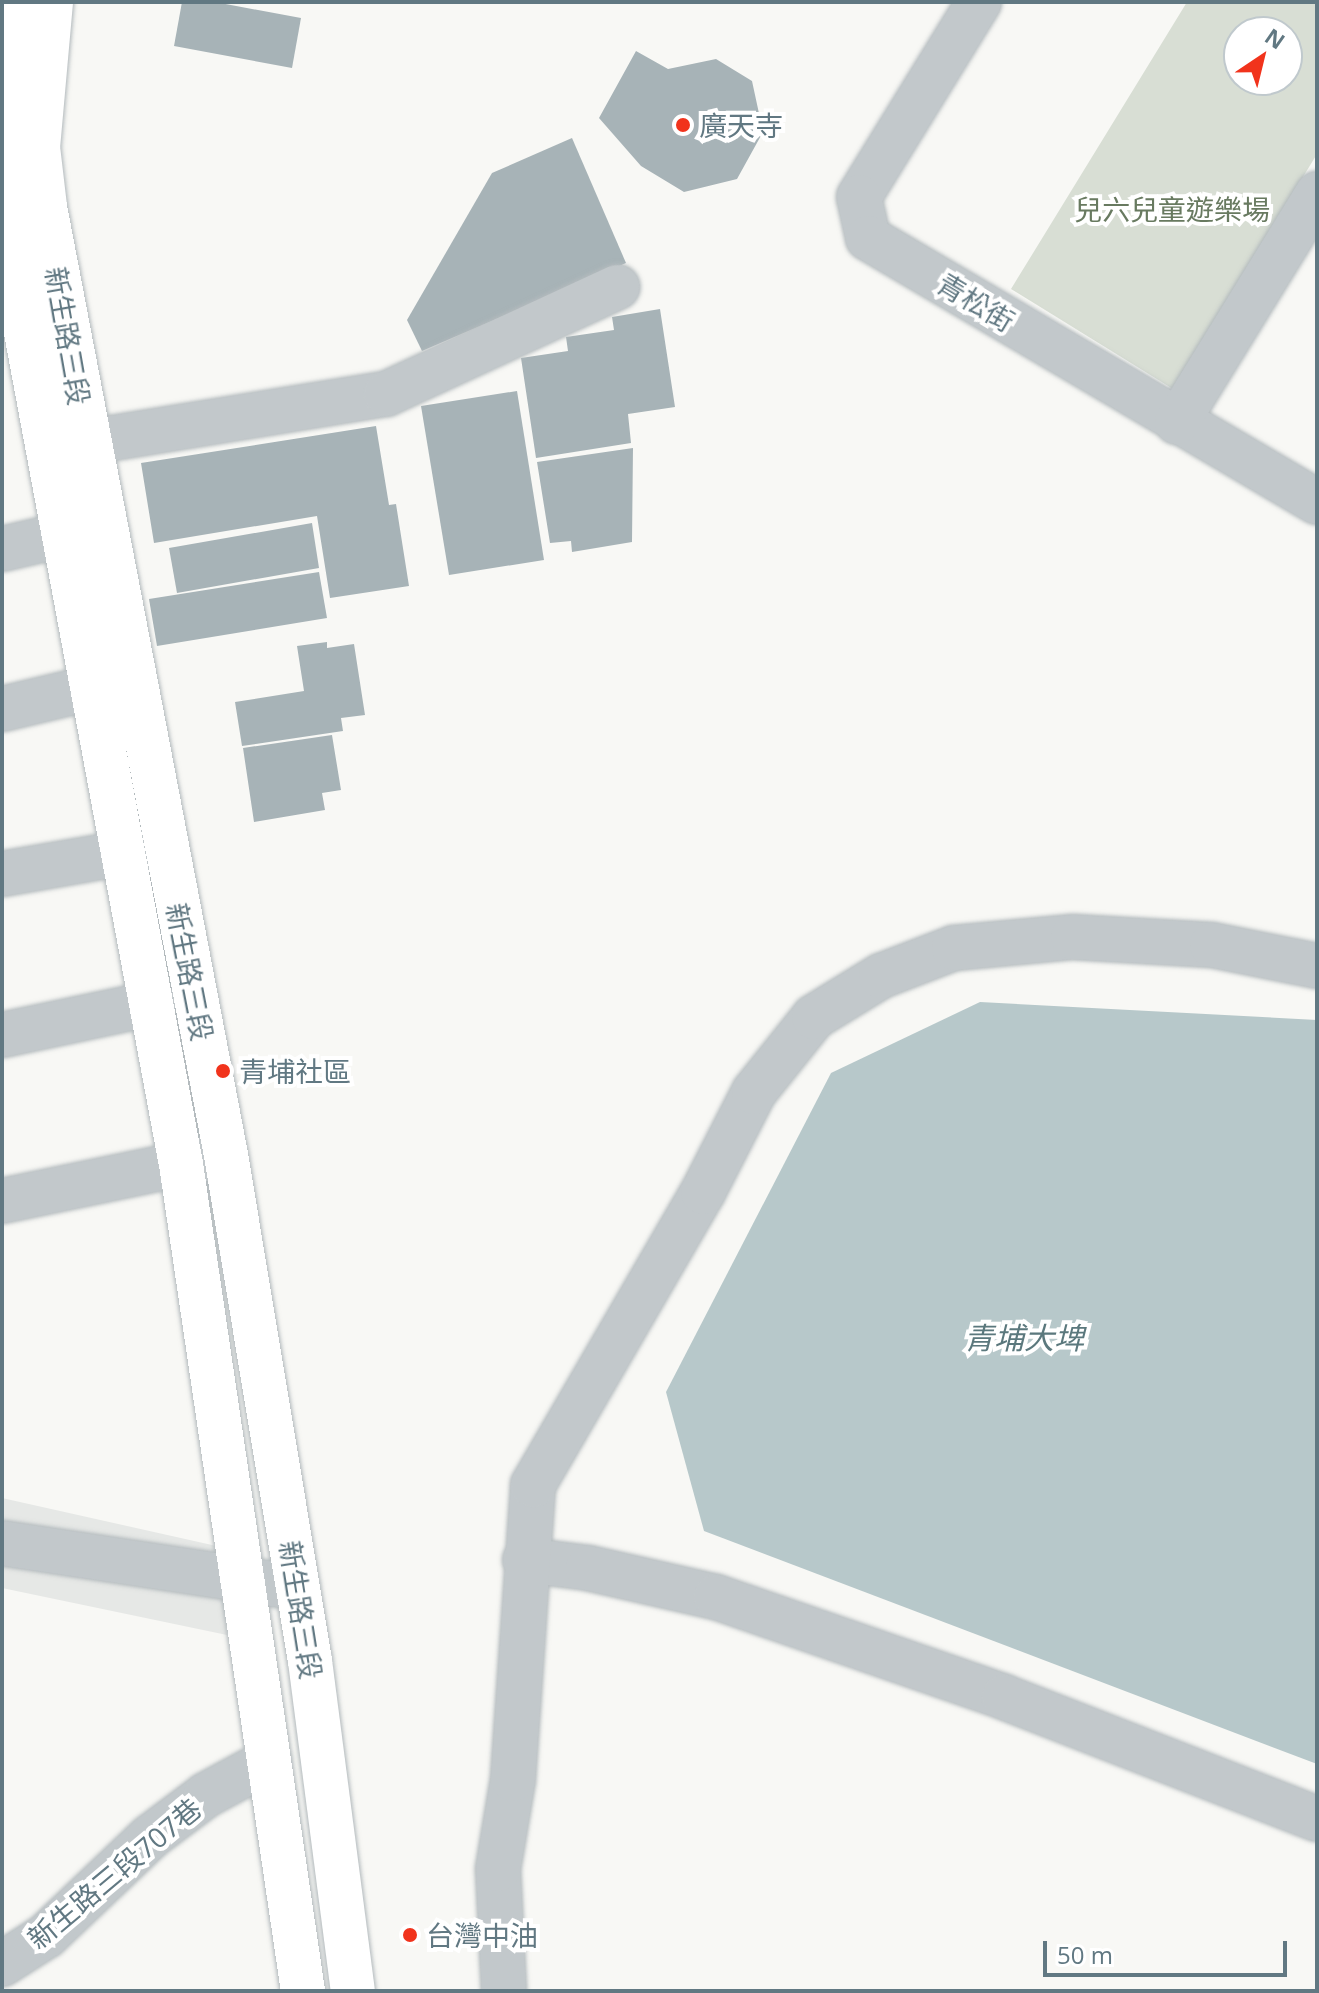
<!DOCTYPE html>
<html>
<head>
<meta charset="utf-8">
<style>
  body { margin:0 }
  #map { position:relative; width:1319px; height:1993px; overflow:hidden; background:#f8f8f5; font-family:"Open Sans","Noto Sans TC",sans-serif }
  div>[style] { position:absolute }
  .built>* { inset:0; background:#e6e8e6 }
  .green>* { inset:0; background:#d8ded4 }
  .water>* { inset:0; background:#b7c8ca }
  .building>* { inset:0; background:#a7b3b7 }
  .roads { filter:drop-shadow(0 0 2px #b3babd) drop-shadow(0 0 2px #b3babd) }
  .minor>* { height:44px; margin:-22px; padding:0 22px; transform-origin:22px; border-radius:22px; background:#c2c8cb }
  .major>* { height:44px; margin:-22px; padding:0 22px; transform-origin:22px; border-radius:22px; background:#fff }
  .dots>* { width:22px; height:22px; translate:-50% -50%; box-sizing:border-box; border:4px solid #fff; border-radius:50% }
  span { translate:-50% -50%; white-space:nowrap; text-align:center; line-height:1.15; -webkit-text-stroke:8px #fff; paint-order:stroke }
  .poi-label { font-size:28px; color:#617882 }
  .left { translate:0 -50%; text-align:left }
  .park-label { font-size:28px; color:#687a60 }
  .street-label { font-size:28px; color:#617882 }
  .water-label { font-size:30px; color:#5b787d; font-style:italic }
  .frame { position:absolute; inset:0; border:4px solid #617882; pointer-events:none }
  .north { position:absolute; left:1223px; top:16px; width:80px; height:80px; box-sizing:border-box; background:#fff; border:2px solid #c0c9cd; border-radius:50%; rotate:35deg; font-size:22px; font-weight:700; line-height:32px; text-align:center; color:#617882 }
  .north::after { content:''; display:block; margin:auto; width:28px; height:36px; background:#f1331c; clip-path:polygon(50% 0,100% 100%,50% 72%,0 100%) }
  .scale { position:absolute; left:1043px; top:1941px; width:244px; height:36px; box-sizing:border-box; border:4px solid #617882; border-top:0; padding-left:10px; font-size:24px; line-height:28px; white-space:nowrap; color:#617882; -webkit-text-stroke:6px #fff; paint-order:stroke }
</style>
</head>
<body>
<div id="map">
  <div class="built">
    <i style="clip-path:polygon(2px 1498px,221px 1547px,227px 1635px,2px 1588px)"></i>
  </div>
  <div class="green">
    <i style="clip-path:polygon(evenodd,1187px 2px,1317px 2px,1317px 154px,1173px 389px,1011px 289px,1187px 2px,1239px 32px,1287px 32px,1287px 80px,1239px 80px,1239px 32px)"></i>
  </div>
  <div class="water">
    <i style="clip-path:polygon(980px 1002px,1317px 1020px,1317px 1764px,704px 1531px,666px 1392px,831px 1073px)"></i>
  </div>
  <div class="building">
    <i style="clip-path:polygon(182px 2px,215px 2px,301px 18px,292px 68px,174px 46px)"></i>
    <i style="clip-path:polygon(636px 51px,668px 69px,716px 59px,752px 81px,763px 132px,737px 179px,684px 192px,641px 166px,599px 118px)"></i>
    <i style="clip-path:polygon(572px 138px,626px 263px,422px 351px,407px 320px,492px 173px)"></i>
    <i style="clip-path:polygon(660px 309px,675px 407px,628px 414px,631px 443px,536px 458px,521px 358px,568px 351px,566px 337px,614px 330px,612px 317px)"></i>
    <i style="clip-path:polygon(517px 391px,544px 560px,449px 575px,421px 406px)"></i>
    <i style="clip-path:polygon(376px 426px,389px 505px,396px 504px,409px 586px,330px 598px,317px 516px,154px 543px,141px 463px)"></i>
    <i style="clip-path:polygon(633px 448px,632px 542px,572px 552px,571px 541px,550px 543px,537px 462px)"></i>
    <i style="clip-path:polygon(312px 523px,319px 568px,177px 593px,169px 548px)"></i>
    <i style="clip-path:polygon(319px 572px,327px 618px,157px 646px,149px 599px)"></i>
    <i style="clip-path:polygon(327px 642px,327px 648px,354px 644px,365px 715px,341px 718px,343px 731px,242px 746px,235px 702px,304px 691px,297px 646px)"></i>
    <i style="clip-path:polygon(332px 735px,341px 790px,322px 793px,325px 810px,254px 822px,243px 748px)"></i>
  </div>
  <div class="roads">
    <div class="minor">
      <i style="left:979px;top:2px;width:229px;rotate:121.6deg"></i>
      <i style="left:859px;top:197px;width:42px;rotate:77.6deg"></i>
      <i style="left:868px;top:238px;width:521px;rotate:30.45deg"></i>
      <i style="left:1177px;top:422px;width:268px;rotate:-58.4deg"></i>
      <i style="left:88px;top:442px;width:302px;rotate:-9.2deg"></i>
      <i style="left:386px;top:394px;width:255px;rotate:-24.8deg"></i>
      <i style="left:2px;top:549px;width:102px;rotate:-13.1deg"></i>
      <i style="left:2px;top:709px;width:95px;rotate:-13.4deg"></i>
      <i style="left:2px;top:874px;width:159px;rotate:-9.8deg"></i>
      <i style="left:2px;top:1035px;width:155px;rotate:-11.9deg"></i>
      <i style="left:2px;top:1201px;width:223px;rotate:-11.7deg"></i>
      <i style="left:2px;top:1543px;width:299px;rotate:8.6deg"></i>
      <i style="left:525px;top:1560px;width:64px;rotate:7.2deg"></i>
      <i style="left:588px;top:1568px;width:131px;rotate:12.8deg"></i>
      <i style="left:716px;top:1597px;width:305px;rotate:19.1deg"></i>
      <i style="left:1004px;top:1697px;width:336px;rotate:21.3deg"></i>
      <i style="left:2px;top:1964px;width:52px;rotate:-32.5deg"></i>
      <i style="left:46px;top:1936px;width:144px;rotate:-43.6deg"></i>
      <i style="left:150px;top:1837px;width:70px;rotate:-36.9deg"></i>
      <i style="left:206px;top:1795px;width:72px;rotate:-28.4deg"></i>
      <i style="left:504px;top:1991px;width:122px;rotate:-92.8deg"></i>
      <i style="left:498px;top:1869px;width:91px;rotate:-80.5deg"></i>
      <i style="left:513px;top:1779px;width:295px;rotate:-86.1deg"></i>
      <i style="left:533px;top:1485px;width:339px;rotate:-59.9deg"></i>
      <i style="left:703px;top:1192px;width:112px;rotate:-63deg"></i>
      <i style="left:754px;top:1092px;width:96px;rotate:-51.3deg"></i>
      <i style="left:814px;top:1017px;width:79px;rotate:-31.5deg"></i>
      <i style="left:881px;top:976px;width:78px;rotate:-21deg"></i>
      <i style="left:954px;top:948px;width:120px;rotate:-5.3deg"></i>
      <i style="left:1073px;top:937px;width:139px;rotate:3.3deg"></i>
      <i style="left:1212px;top:945px;width:107px;rotate:11.3deg"></i>
    </div>
    <div class="major">
      <i style="left:12px;top:2px;width:146px;rotate:92.7deg"></i>
      <i style="left:5px;top:148px;width:109px;rotate:86.3deg"></i>
      <i style="left:12px;top:257px;width:923px;rotate:79.45deg"></i>
      <i style="left:181px;top:1164px;width:836px;rotate:81.61deg"></i>
      <i style="left:51px;top:2px;width:146px;rotate:95.1deg"></i>
      <i style="left:38px;top:147px;width:60px;rotate:83.3deg"></i>
      <i style="left:45px;top:207px;width:965px;rotate:79.19deg"></i>
      <i style="left:226px;top:1155px;width:513px;rotate:80.57deg"></i>
      <i style="left:310px;top:1661px;width:333px;rotate:82.6deg"></i>
    </div>
  </div>
  <div class="dots">
    <i style="left:683px;top:125px;background:#f1331c"></i>
    <i style="left:223px;top:1071px;background:#f1331c"></i>
    <i style="left:410px;top:1935px;background:#f1331c"></i>
  </div>
  <div class="poi-label">
    <span class="left" style="left:699px;top:125px">廣天寺</span>
    <span class="left" style="left:239px;top:1071px">青埔社區</span>
    <span class="left" style="left:426px;top:1935px">台灣中油</span>
  </div>
  <div class="park-label">
    <span style="left:1172px;top:209px">兒六兒童遊樂場</span>
  </div>
  <div class="street-label">
    <span style="left:976px;top:302px;rotate:31deg">青松街</span>
    <span style="left:68px;top:336px;rotate:80deg">新生路三段</span>
    <span style="left:190px;top:972px;rotate:79deg">新生路三段</span>
    <span style="left:301px;top:1610px;rotate:81deg">新生路三段</span>
    <span style="left:114px;top:1873px;rotate:-40deg">新生路三段707巷</span>
  </div>
  <div class="water-label">
    <span style="left:1024px;top:1338px">青埔大埤</span>
  </div>
  <div class="frame"></div>
  <div class="north">N</div>
  <div class="scale">50 m</div>
</div>
</body>
</html>
